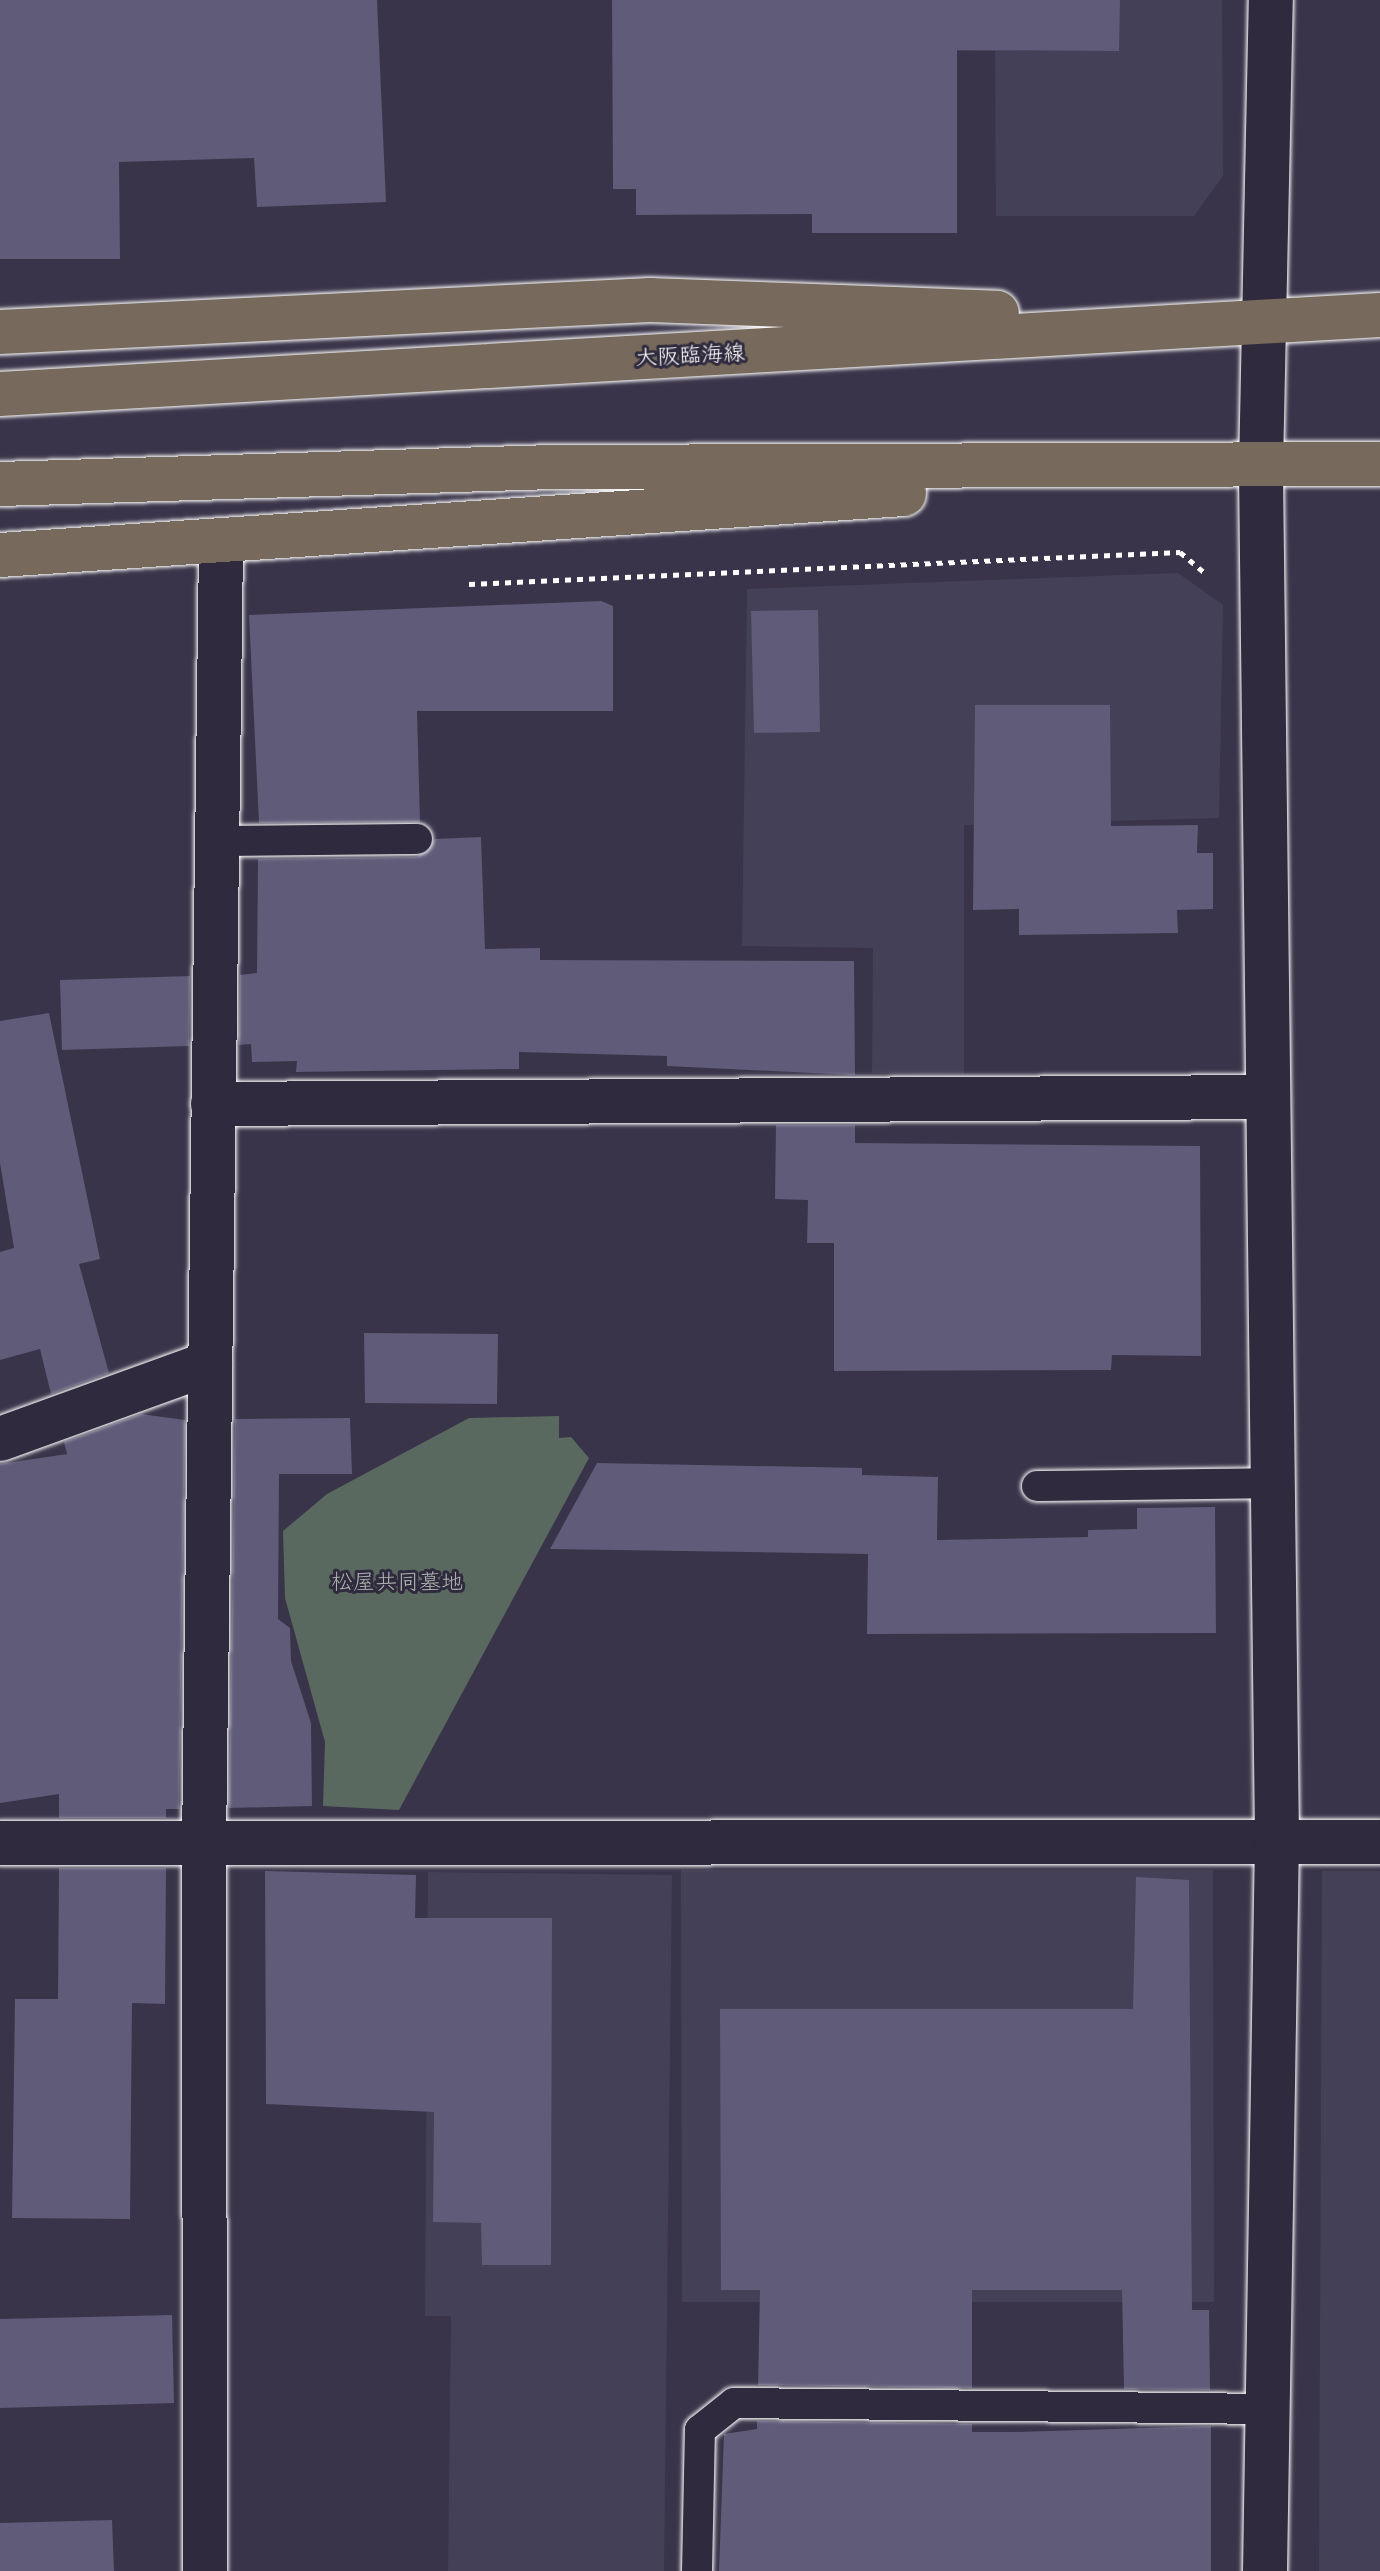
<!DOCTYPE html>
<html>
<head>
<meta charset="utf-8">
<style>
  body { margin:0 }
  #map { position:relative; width:1380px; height:2571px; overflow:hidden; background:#393449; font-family:"Shantell Sans","Klee One",sans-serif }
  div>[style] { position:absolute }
  .built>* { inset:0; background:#444057 }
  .green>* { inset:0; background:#5a695f }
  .building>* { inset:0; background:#5f5b78 }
  .path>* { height:5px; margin-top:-2.5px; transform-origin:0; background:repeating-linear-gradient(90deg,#fff 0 6px,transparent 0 12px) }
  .roads { filter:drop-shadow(0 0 2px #fff) drop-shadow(0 0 2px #fff) }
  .service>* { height:30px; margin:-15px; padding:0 15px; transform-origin:15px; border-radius:15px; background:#2f2a3d }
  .minor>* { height:44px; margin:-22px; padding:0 22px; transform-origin:22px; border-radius:22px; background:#2f2a3d }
  .tertiary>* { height:44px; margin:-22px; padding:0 22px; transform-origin:22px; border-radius:22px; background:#2f2a3d }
  .primary>* { height:44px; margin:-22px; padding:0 22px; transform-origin:22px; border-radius:22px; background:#77695c }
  span { translate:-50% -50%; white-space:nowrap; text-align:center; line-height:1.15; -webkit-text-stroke:6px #2f2a3d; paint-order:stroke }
  .street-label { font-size:22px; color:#fff }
  .park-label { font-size:22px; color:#acb4af }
</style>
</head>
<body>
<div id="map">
  <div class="built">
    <i style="clip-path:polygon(819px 0,1222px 0,1223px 176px,1194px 216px,996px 216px,995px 51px,819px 51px)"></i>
    <i style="clip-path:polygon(1178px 573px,1223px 605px,1219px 818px,964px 825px,964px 1074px,872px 1073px,873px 948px,742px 946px,747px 589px)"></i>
    <i style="clip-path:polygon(681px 1870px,1213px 1870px,1214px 2302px,682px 2302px)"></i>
    <i style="clip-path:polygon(1322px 1871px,1380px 1871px,1380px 2571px,1319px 2571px)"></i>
    <i style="clip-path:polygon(428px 1872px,672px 1875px,664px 2571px,448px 2571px,451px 2316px,425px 2316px)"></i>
  </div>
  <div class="green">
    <i style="clip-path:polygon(559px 1416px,559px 1438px,571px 1437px,589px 1458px,399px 1810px,323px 1806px,325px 1742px,285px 1598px,283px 1531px,327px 1494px,469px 1418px)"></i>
  </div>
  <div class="building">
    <i style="clip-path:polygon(0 0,377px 0,386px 202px,257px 207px,254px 158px,119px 162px,120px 259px,0 259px)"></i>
    <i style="clip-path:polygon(612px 0,1120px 0,1119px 51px,957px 50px,957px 233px,812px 233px,812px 214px,636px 215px,636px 189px,613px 189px)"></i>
    <i style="clip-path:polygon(601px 601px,613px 606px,613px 711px,417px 711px,420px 822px,259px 823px,249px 615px)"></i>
    <i style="clip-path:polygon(818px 610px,820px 732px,754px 733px,751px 611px)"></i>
    <i style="clip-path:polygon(975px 705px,1110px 705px,1111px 826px,1198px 825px,1197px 853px,1213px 853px,1213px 909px,1177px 910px,1178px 933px,1019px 935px,1019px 909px,973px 910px)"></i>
    <i style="clip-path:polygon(481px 837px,485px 949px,540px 948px,540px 960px,854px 961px,855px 1075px,667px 1066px,667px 1056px,519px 1052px,519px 1069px,296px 1072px,297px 1061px,252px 1062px,251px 1044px,239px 1045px,240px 975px,257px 973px,258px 859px,417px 857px,435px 839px)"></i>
    <i style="clip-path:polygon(190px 976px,189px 1046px,62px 1050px,60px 980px)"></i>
    <i style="clip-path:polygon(49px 1013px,100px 1259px,79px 1264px,109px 1373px,51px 1394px,40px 1349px,0 1360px,0 1252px,14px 1248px,0 1163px,0 1021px)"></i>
    <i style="clip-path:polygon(776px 1125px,855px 1125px,855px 1143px,1200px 1146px,1201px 1356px,1112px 1355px,1111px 1370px,834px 1371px,834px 1243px,807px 1243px,808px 1200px,775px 1199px)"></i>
    <i style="clip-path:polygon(364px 1333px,498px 1334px,497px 1404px,365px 1403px)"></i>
    <i style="clip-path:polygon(141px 1414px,185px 1420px,179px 1809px,166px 1809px,166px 1818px,59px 1818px,59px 1794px,0 1803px,0 1464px,67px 1454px,64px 1442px)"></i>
    <i style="clip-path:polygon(350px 1418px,352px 1474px,279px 1474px,278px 1619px,290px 1628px,291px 1661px,311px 1723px,312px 1806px,229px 1808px,235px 1419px)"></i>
    <i style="clip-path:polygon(597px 1463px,862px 1468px,862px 1475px,938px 1477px,937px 1540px,1088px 1537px,1088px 1530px,1137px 1529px,1137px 1508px,1215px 1507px,1216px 1633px,867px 1634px,868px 1554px,550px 1549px)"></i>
    <i style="clip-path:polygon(59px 1868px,166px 1868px,165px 2004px,132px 2003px,130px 2219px,12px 2218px,15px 1999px,58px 1999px)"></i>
    <i style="clip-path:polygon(265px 1871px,416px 1875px,415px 1918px,552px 1918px,551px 2265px,482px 2265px,481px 2223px,433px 2222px,434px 2112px,266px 2104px)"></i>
    <i style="clip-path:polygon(1136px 1877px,1189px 1880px,1192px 2310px,1209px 2310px,1210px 2390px,1124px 2389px,1122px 2290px,972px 2290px,972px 2388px,758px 2385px,760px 2290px,721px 2290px,720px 2009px,1133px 2009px)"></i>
    <i style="clip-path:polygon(172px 2315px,174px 2403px,0 2408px,0 2319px)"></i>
    <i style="clip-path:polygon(757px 2421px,972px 2424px,972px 2432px,1013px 2432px,1211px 2426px,1211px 2571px,719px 2571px,724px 2434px,757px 2429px)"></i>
    <i style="clip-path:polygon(112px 2520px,114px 2571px,0 2571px,0 2523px)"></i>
  </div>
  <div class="path">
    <i style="left:469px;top:584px;width:712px;rotate:-2.58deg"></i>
    <i style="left:1180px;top:552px;width:34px;rotate:40deg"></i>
  </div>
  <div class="roads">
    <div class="service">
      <i style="left:217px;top:841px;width:200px;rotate:-0.6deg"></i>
      <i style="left:1037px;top:1486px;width:236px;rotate:-0.7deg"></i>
      <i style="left:697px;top:2571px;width:141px;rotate:-88.8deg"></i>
      <i style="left:700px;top:2430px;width:43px;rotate:-38.5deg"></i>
      <i style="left:734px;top:2403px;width:533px;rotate:0.64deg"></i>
    </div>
    <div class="minor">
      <i style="left:213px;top:1104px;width:1055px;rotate:-0.38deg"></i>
      <i style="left:0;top:1439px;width:223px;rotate:-19.9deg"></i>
      <i style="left:0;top:1843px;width:1380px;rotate:-0.04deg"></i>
      <i style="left:205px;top:2571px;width:727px;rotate:-90.08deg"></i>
      <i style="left:204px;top:1844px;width:1301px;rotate:-89.25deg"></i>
    </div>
    <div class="tertiary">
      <i style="left:1265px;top:2571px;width:731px;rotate:-89.06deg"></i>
      <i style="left:1277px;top:1840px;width:1372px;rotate:-90.67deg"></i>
      <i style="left:1261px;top:468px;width:468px;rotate:-88.8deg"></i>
    </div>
    <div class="primary">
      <i style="left:0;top:332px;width:651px;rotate:-2.82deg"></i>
      <i style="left:650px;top:300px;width:347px;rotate:2.1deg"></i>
      <i style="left:0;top:394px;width:1382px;rotate:-3.28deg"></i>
      <i style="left:0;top:484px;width:554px;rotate:-1.76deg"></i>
      <i style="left:554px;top:467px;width:826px;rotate:-0.21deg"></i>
      <i style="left:0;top:555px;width:906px;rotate:-3.86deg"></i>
    </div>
  </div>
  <div class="street-label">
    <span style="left:690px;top:355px;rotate:-3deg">大阪臨海線</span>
  </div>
  <div class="park-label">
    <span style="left:397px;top:1582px">松屋共同墓地</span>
  </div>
</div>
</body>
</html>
